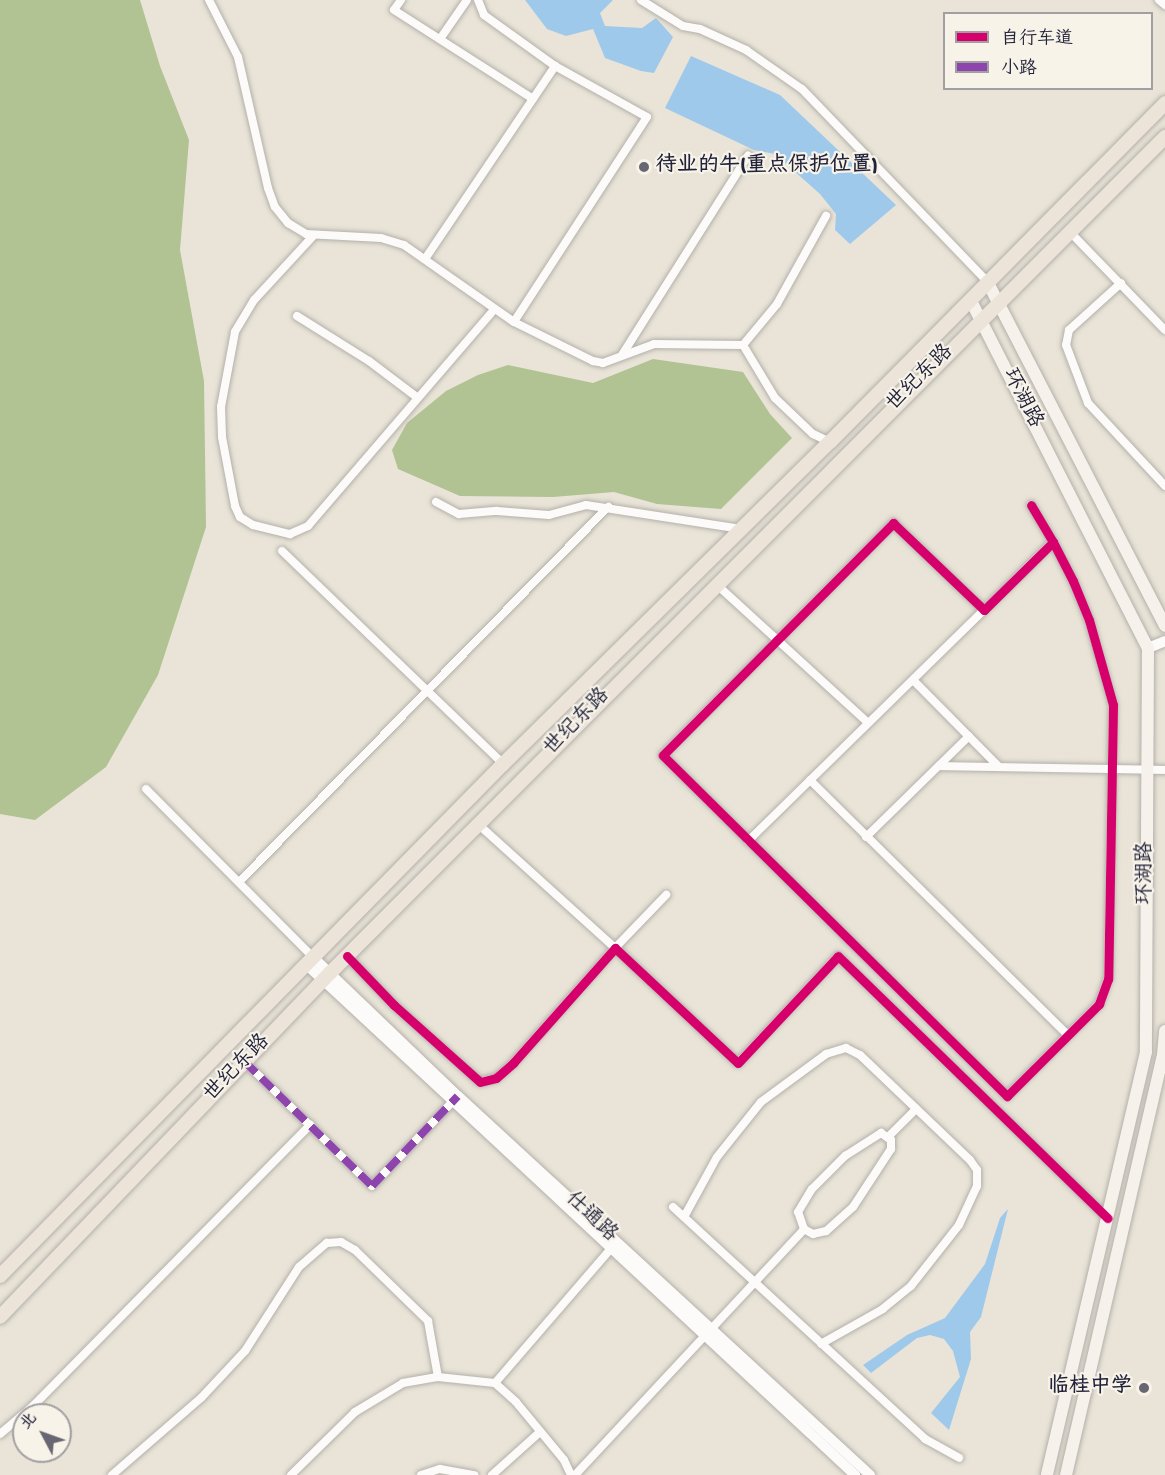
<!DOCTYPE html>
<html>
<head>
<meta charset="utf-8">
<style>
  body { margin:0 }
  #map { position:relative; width:1165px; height:1475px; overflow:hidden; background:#e9e4d7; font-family:"Gochi Hand","LXGW WenKai TC",sans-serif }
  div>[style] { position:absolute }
  .forest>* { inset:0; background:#b1c293 }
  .water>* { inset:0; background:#9fc9eb }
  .roads { filter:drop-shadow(0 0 2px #b4b0ab) drop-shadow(0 0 2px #b4b0ab) }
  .minor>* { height:8px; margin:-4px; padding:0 4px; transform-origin:4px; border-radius:4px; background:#fcfbf9 }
  .tertiary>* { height:10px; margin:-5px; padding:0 5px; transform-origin:5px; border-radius:5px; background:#fcfbf9 }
  .secondary>* { height:12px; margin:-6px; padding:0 6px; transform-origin:6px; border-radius:6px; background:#f6f2eb }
  .primary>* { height:14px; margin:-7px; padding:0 7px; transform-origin:7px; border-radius:7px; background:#ece3d9 }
  .quiet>* { height:8px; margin-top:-4px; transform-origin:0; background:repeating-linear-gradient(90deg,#8e44ad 0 15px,transparent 0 23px) }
  .cycleway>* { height:9px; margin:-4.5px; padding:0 4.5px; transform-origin:4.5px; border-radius:4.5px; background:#d6006c }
  .dots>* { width:16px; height:16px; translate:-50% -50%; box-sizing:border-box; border:3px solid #f7f3e8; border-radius:50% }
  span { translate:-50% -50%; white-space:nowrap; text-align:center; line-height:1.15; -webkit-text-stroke:4.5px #f7f3e8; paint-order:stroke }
  .poi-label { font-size:21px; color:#22223b; font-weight:700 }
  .left { translate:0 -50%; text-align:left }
  .right { translate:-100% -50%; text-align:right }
  .street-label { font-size:21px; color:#22223b }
  .legend { position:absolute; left:943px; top:12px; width:210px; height:78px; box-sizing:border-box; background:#f7f3e8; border:2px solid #a29fa3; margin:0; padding:8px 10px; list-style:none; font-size:18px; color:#22223b }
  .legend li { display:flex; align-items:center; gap:12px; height:30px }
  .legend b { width:30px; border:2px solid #a29fa3 }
  .north { position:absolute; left:12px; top:1403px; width:60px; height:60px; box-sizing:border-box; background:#f7f3e8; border:2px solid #a29fa3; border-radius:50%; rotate:311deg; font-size:16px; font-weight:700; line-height:24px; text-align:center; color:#22223b }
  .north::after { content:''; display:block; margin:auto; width:21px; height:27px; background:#686672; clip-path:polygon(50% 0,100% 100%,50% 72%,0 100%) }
</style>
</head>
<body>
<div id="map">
  <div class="forest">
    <i style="clip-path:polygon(0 0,140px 0,160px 66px,189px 140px,180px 250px,204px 381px,206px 527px,158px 675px,106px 767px,35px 820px,0 814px)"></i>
    <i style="clip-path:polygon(653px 359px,743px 372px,770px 414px,792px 438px,721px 509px,657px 504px,614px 492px,553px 497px,460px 496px,398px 469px,392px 450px,407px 423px,446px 391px,478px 375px,508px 365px,593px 383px)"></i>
  </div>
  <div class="water">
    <i style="clip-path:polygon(525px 0,613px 0,600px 13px,605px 26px,642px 28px,656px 18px,673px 37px,654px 73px,641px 71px,605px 58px,593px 29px,566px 36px,547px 29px)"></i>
    <i style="clip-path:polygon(691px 56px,780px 95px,896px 205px,850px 244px,835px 230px,836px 214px,820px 194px,775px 154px,754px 150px,665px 108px)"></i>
    <i style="clip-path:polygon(1008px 1209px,981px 1317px,970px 1332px,971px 1359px,949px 1430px,931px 1413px,960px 1377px,953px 1351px,944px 1339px,930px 1335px,917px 1338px,871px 1373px,863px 1365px,907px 1335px,945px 1318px,985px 1264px,1000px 1218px)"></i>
  </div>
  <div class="roads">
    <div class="minor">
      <i style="left:209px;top:0;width:64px;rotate:63deg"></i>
      <i style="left:238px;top:57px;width:134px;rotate:77.1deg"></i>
      <i style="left:268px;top:188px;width:20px;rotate:70deg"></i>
      <i style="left:275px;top:207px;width:21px;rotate:51deg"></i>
      <i style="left:288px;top:223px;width:21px;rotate:31deg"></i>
      <i style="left:306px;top:234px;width:75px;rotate:3.1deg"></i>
      <i style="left:381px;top:238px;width:24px;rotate:17deg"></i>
      <i style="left:404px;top:245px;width:134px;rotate:35deg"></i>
      <i style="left:514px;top:322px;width:88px;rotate:26.3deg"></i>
      <i style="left:593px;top:361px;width:10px;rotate:11deg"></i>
      <i style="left:603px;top:363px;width:54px;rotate:-20.4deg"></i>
      <i style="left:654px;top:344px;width:89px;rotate:0.6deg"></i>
      <i style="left:743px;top:345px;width:53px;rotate:-50.3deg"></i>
      <i style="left:777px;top:304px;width:101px;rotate:-60.9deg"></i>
      <i style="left:401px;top:0;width:12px;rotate:125deg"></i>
      <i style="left:394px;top:10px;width:165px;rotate:32.6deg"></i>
      <i style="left:478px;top:0;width:16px;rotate:68deg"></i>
      <i style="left:484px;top:15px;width:87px;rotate:35.7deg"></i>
      <i style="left:641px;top:0;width:49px;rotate:31.8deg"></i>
      <i style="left:683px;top:26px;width:17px;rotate:10deg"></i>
      <i style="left:700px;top:29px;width:51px;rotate:24.5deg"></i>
      <i style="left:746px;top:50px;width:68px;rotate:34.9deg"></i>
      <i style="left:802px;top:89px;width:267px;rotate:46.1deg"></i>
      <i style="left:1159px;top:0;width:8px;rotate:40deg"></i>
      <i style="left:440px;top:39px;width:47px;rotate:-55.3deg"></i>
      <i style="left:1070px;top:232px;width:136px;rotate:45.9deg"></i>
      <i style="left:314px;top:235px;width:88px;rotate:132.7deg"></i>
      <i style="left:254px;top:300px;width:37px;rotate:121deg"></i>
      <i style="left:235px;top:332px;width:76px;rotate:100.6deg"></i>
      <i style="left:221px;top:407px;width:30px;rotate:88deg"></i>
      <i style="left:222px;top:437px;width:70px;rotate:79.3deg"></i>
      <i style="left:235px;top:506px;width:12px;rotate:66deg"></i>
      <i style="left:240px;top:517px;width:15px;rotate:32deg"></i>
      <i style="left:253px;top:525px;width:38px;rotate:14deg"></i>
      <i style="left:290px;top:534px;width:20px;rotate:-24deg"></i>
      <i style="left:308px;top:526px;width:285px;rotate:-49.3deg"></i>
      <i style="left:425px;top:259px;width:233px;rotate:-56deg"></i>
      <i style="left:555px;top:66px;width:105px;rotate:29deg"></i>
      <i style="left:647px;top:117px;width:244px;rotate:123deg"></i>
      <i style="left:1121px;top:283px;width:70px;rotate:137.9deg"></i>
      <i style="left:1069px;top:330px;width:15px;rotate:101deg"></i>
      <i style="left:1066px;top:345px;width:62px;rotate:69.2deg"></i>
      <i style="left:1088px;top:403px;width:113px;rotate:47.1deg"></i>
      <i style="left:297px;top:316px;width:85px;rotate:32deg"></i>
      <i style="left:369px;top:361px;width:61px;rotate:37.1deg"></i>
      <i style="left:743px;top:345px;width:62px;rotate:58.9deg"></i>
      <i style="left:775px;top:398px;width:52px;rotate:43.5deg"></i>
      <i style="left:813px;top:434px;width:19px;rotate:25deg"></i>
      <i style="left:622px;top:355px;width:236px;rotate:-57.7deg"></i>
      <i style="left:436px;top:502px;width:26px;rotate:28deg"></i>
      <i style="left:459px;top:514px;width:38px;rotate:-5deg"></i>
      <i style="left:497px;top:511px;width:52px;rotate:4.4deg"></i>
      <i style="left:549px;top:515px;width:38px;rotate:-15deg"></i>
      <i style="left:586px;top:505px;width:157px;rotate:8.8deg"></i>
      <i style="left:1031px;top:505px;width:43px;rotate:59.3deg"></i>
      <i style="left:1053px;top:542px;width:44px;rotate:62.9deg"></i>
      <i style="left:1073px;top:581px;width:42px;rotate:67.7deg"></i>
      <i style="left:1089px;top:620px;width:88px;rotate:74.2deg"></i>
      <i style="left:1113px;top:705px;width:274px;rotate:91deg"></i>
      <i style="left:1108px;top:979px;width:27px;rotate:110deg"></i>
      <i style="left:1099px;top:1004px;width:130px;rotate:135deg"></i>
      <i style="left:1007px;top:1096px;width:484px;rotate:-135.3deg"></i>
      <i style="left:663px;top:755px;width:327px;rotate:-45.2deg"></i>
      <i style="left:893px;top:523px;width:126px;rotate:43.7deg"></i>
      <i style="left:984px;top:610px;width:97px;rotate:-44.6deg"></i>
      <i style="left:282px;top:551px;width:307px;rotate:43.9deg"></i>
      <i style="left:716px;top:584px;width:206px;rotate:42.4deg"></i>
      <i style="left:914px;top:681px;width:120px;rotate:45.3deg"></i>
      <i style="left:939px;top:766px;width:226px;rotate:1deg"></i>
      <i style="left:810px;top:780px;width:361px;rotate:44.7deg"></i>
      <i style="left:146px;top:789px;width:238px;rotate:45.2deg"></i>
      <i style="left:479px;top:825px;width:183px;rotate:42.1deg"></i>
      <i style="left:615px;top:948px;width:74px;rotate:-46.1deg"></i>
      <i style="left:866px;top:837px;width:144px;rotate:-44.4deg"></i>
      <i style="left:748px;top:841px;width:330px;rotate:-44.4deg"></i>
      <i style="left:240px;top:881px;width:525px;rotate:-45.46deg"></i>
      <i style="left:347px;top:956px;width:68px;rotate:46.2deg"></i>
      <i style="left:394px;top:1005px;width:115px;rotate:41.8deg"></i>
      <i style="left:480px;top:1082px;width:16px;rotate:-14deg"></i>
      <i style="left:496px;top:1078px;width:23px;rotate:-41deg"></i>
      <i style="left:513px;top:1063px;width:154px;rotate:-48.4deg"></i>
      <i style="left:615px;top:948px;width:168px;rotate:43.1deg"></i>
      <i style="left:738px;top:1063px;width:146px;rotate:-46.9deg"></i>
      <i style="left:838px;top:956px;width:376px;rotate:44.2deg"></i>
      <i style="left:245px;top:1062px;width:177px;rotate:44.3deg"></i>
      <i style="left:372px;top:1186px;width:122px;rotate:-46.3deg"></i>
      <i style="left:881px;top:1133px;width:12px;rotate:35deg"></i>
      <i style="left:891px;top:1140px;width:9px;rotate:90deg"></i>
      <i style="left:891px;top:1149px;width:69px;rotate:123.2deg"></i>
      <i style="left:853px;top:1207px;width:36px;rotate:138deg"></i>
      <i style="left:826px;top:1231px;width:13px;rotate:167deg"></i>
      <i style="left:813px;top:1234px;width:10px;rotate:-151deg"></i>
      <i style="left:804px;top:1229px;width:18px;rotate:-109deg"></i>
      <i style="left:798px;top:1212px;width:27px;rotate:-59deg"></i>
      <i style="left:812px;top:1189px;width:47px;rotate:-45deg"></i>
      <i style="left:845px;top:1156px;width:43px;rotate:-32.6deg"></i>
      <i style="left:888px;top:1137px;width:40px;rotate:-45deg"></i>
      <i style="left:673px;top:1207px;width:343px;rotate:42.6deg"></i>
      <i style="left:925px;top:1439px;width:39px;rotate:29deg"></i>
      <i style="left:684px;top:1217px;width:68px;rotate:-61.2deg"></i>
      <i style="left:717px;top:1157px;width:70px;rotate:-51.3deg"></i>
      <i style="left:761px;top:1102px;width:81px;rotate:-36.4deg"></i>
      <i style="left:826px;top:1054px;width:21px;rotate:-17deg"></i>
      <i style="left:846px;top:1048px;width:16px;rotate:27deg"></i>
      <i style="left:860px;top:1055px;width:152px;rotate:43.7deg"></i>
      <i style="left:970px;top:1160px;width:12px;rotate:55deg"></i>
      <i style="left:977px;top:1170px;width:16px;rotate:90deg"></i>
      <i style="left:977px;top:1186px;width:43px;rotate:114.8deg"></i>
      <i style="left:959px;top:1225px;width:78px;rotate:128.2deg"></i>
      <i style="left:911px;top:1286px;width:36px;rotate:141deg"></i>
      <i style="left:883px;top:1309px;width:71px;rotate:150.6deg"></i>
      <i style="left:495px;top:1383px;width:28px;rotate:42deg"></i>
      <i style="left:516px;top:1402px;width:75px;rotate:50.4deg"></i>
      <i style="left:564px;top:1460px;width:17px;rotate:65deg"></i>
      <i style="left:0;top:1434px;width:43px;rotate:-40.3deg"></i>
      <i style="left:33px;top:1406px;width:395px;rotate:-45.4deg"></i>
      <i style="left:112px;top:1475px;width:118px;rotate:-40.9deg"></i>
      <i style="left:201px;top:1398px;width:64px;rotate:-46.9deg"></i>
      <i style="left:245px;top:1351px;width:100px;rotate:-57.3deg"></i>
      <i style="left:299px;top:1267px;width:37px;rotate:-41deg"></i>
      <i style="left:327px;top:1243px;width:14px;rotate:-4deg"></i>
      <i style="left:341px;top:1242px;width:16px;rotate:30deg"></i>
      <i style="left:355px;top:1250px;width:102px;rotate:44.2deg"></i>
      <i style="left:428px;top:1321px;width:57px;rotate:79.9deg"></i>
      <i style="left:291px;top:1475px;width:90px;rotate:-44.5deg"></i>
      <i style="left:355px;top:1412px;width:56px;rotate:-31.1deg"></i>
      <i style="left:403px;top:1383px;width:36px;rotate:-10deg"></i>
      <i style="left:438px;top:1377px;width:57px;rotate:6deg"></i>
      <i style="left:495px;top:1383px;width:182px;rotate:-49.2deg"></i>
      <i style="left:421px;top:1475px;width:20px;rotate:-18deg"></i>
      <i style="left:440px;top:1469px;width:35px;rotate:10deg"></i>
      <i style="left:492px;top:1475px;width:64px;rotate:-41.9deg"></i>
      <i style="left:575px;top:1475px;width:336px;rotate:-47deg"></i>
    </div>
    <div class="tertiary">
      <i style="left:1148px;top:648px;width:18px;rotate:-22deg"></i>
      <i style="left:314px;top:958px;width:199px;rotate:43.8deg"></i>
      <i style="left:458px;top:1096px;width:560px;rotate:42.61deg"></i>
      <i style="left:307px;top:965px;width:749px;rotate:42.94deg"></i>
    </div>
    <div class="secondary">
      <i style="left:987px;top:281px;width:388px;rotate:62.7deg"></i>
      <i style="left:971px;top:301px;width:390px;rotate:63deg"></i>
      <i style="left:1148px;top:648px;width:404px;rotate:90.3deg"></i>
      <i style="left:1146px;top:1052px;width:434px;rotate:103.2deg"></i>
      <i style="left:1066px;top:1475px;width:431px;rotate:-77deg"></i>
      <i style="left:1163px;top:1055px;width:24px;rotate:-85deg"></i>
    </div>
    <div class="primary">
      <i style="left:0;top:1276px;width:718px;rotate:-45.51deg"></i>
      <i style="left:503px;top:764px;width:459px;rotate:-44.6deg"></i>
      <i style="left:830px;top:442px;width:477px;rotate:-45.3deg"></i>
      <i style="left:0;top:1317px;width:477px;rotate:-46.2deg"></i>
      <i style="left:330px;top:973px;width:1182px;rotate:-45.03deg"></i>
    </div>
  </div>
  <div class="quiet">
    <i style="left:245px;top:1062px;width:177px;rotate:44.3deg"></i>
    <i style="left:372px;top:1186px;width:124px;rotate:-46.3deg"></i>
  </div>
  <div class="cycleway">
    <i style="left:1031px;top:505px;width:43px;rotate:59.3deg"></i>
    <i style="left:1053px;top:542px;width:44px;rotate:62.9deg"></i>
    <i style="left:1073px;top:581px;width:42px;rotate:67.7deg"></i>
    <i style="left:1089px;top:620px;width:88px;rotate:74.2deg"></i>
    <i style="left:1113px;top:705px;width:274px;rotate:91deg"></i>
    <i style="left:1108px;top:979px;width:27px;rotate:110deg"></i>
    <i style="left:1099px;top:1004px;width:130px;rotate:135deg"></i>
    <i style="left:1007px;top:1096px;width:484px;rotate:-135.3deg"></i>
    <i style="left:663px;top:755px;width:327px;rotate:-45.2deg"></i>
    <i style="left:893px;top:523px;width:126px;rotate:43.7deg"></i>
    <i style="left:984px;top:610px;width:97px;rotate:-44.6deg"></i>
    <i style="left:347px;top:956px;width:68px;rotate:46.2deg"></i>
    <i style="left:394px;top:1005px;width:115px;rotate:41.8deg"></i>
    <i style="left:480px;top:1082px;width:16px;rotate:-14deg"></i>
    <i style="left:496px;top:1078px;width:23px;rotate:-41deg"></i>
    <i style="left:513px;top:1063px;width:154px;rotate:-48.4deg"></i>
    <i style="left:615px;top:948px;width:168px;rotate:43.1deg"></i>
    <i style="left:738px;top:1063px;width:146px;rotate:-46.9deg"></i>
    <i style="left:838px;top:956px;width:376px;rotate:44.2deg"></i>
  </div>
  <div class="dots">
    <i style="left:644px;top:167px;background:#686672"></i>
    <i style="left:1144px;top:1388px;background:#686672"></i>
  </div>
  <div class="poi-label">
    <span class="left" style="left:656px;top:167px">待业的牛(重点保护位置)</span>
    <span class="right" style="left:1132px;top:1388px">临桂中学</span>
  </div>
  <div class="street-label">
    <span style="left:921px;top:379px;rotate:-45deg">世纪东路</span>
    <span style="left:1021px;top:399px;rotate:63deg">环湖路</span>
    <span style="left:578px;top:723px;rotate:-46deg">世纪东路</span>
    <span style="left:1147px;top:873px;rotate:-90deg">环湖路</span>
    <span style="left:238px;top:1069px;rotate:-46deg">世纪东路</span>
    <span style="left:590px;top:1218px;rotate:43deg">仕通路</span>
  </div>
  <ul class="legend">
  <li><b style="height:8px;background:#d6006c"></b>自行车道</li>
  <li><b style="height:8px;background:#8e44ad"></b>小路</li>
  </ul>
  <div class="north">北</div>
</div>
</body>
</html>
